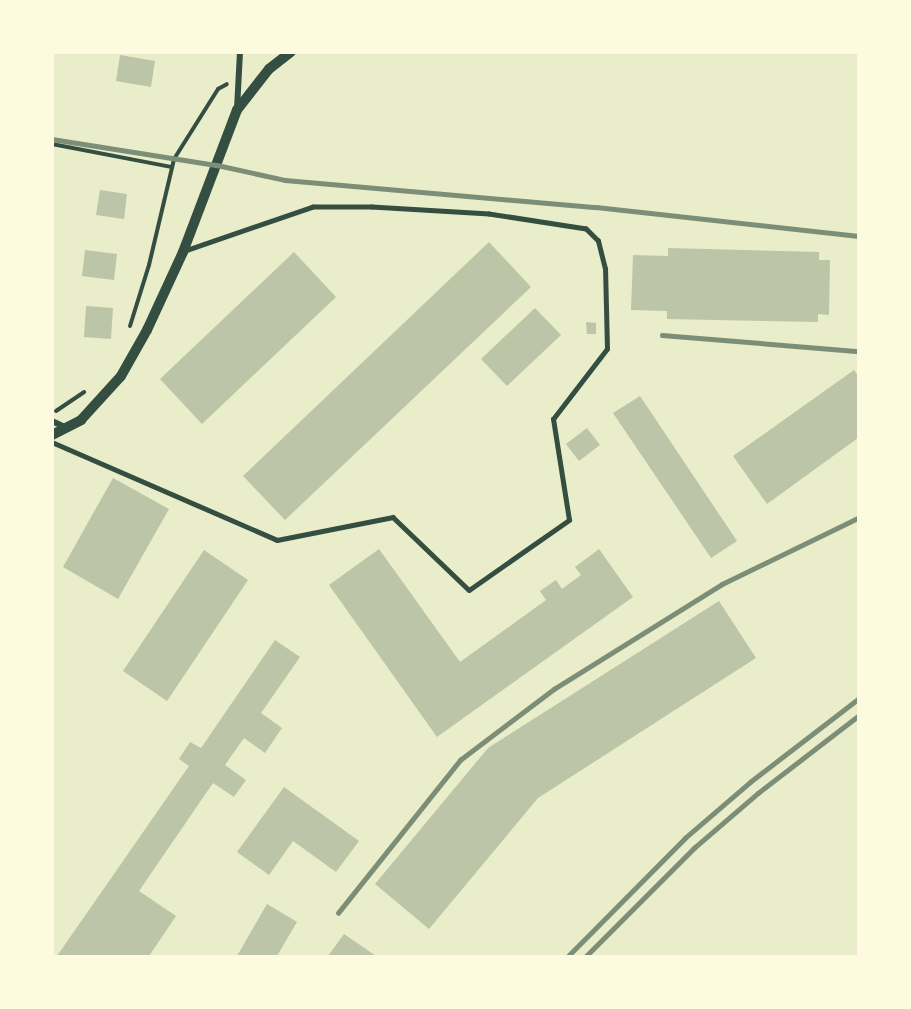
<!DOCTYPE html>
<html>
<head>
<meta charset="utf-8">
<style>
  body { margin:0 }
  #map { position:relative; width:911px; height:1009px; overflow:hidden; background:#e9edc9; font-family:"Source Serif 4",serif }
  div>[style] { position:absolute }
  .building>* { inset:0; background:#bcc5a7 }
  .path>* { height:4px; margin:-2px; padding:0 2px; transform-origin:2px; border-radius:2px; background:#344e41 }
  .service>* { height:4.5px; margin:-2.25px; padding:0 2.25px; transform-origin:2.25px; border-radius:2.25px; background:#344e41 }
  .minor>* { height:6px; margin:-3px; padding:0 3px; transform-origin:3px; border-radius:3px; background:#344e41 }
  .tertiary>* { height:10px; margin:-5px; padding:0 5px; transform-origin:5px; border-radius:5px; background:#344e41 }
  .rail>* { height:4.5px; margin:-2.25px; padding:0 2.25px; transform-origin:2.25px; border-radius:2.25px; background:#7c8e77 }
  span { translate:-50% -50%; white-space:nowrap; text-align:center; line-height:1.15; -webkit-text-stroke:6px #fefae0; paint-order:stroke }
  .frame { position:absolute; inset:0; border:54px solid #fefae0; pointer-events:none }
</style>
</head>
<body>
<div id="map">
  <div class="building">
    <i style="clip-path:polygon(120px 55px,155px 61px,151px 87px,116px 81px)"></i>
    <i style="clip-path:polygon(100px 190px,127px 194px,124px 219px,96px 215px)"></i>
    <i style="clip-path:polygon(489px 242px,531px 287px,285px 520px,243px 476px)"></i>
    <i style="clip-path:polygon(668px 248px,819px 252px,819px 260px,830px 260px,829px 315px,818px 314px,818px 322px,667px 319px,667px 311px,631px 310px,633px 255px,668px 256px)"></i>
    <i style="clip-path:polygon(85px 250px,117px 254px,114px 280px,82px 276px)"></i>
    <i style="clip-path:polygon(294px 252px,336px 297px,202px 424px,160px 379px)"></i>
    <i style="clip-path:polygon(86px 306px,113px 308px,111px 339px,84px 337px)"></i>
    <i style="clip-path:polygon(535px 308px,561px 335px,507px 386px,481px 359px)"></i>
    <i style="clip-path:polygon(586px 322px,596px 323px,596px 334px,587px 334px)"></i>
    <i style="clip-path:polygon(854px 370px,858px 376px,858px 438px,767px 504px,733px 456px)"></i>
    <i style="clip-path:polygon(640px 396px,737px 541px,711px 558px,613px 413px)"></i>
    <i style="clip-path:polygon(587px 428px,600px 445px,579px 461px,566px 444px)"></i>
    <i style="clip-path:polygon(113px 478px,169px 509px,118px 599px,63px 567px)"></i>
    <i style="clip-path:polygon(379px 549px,460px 662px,546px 600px,540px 591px,556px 580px,562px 589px,581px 575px,575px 567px,599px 549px,633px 597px,437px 737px,329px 585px)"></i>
    <i style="clip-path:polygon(204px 550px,248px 580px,167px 701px,123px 671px)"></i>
    <i style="clip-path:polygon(719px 601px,756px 658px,538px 798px,429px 929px,375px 884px,488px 748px)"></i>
    <i style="clip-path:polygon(275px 640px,300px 657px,261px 713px,282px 728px,265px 753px,244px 738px,225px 765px,246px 780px,234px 797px,213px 783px,139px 891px,176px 916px,149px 956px,57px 956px,189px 766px,179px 759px,190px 742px,201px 748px)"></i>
    <i style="clip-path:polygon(284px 787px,359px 841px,336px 872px,293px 841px,269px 875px,237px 852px)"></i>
    <i style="clip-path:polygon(267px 904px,297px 922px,277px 956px,237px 956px)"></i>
    <i style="clip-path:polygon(344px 934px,376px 956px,328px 956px)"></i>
  </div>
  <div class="path">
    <i style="left:52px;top:144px;width:121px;rotate:10.9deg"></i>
    <i style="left:130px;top:326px;width:64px;rotate:-72.7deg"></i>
    <i style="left:149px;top:265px;width:109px;rotate:-76.7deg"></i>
    <i style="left:174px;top:159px;width:83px;rotate:-57.8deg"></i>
    <i style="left:218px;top:89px;width:10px;rotate:-29deg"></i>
    <i style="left:56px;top:411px;width:34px;rotate:-34deg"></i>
  </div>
  <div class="service">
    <i style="left:52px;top:442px;width:245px;rotate:23.5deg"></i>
    <i style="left:277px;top:540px;width:118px;rotate:-11.2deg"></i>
    <i style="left:393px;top:517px;width:105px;rotate:43.8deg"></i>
    <i style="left:469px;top:590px;width:122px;rotate:-35deg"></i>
    <i style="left:569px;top:520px;width:102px;rotate:-99deg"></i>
    <i style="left:553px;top:419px;width:88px;rotate:-52.4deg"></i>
    <i style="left:607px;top:349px;width:80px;rotate:-91.4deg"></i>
    <i style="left:605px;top:269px;width:29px;rotate:-104deg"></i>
    <i style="left:598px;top:241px;width:17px;rotate:-135deg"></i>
    <i style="left:586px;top:229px;width:98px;rotate:-171.2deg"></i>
    <i style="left:489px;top:214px;width:117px;rotate:-176.6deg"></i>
    <i style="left:372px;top:207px;width:59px;rotate:180deg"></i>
    <i style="left:313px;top:207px;width:135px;rotate:161deg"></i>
  </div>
  <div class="minor">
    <i style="left:237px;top:109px;width:57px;rotate:-87deg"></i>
    <i style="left:52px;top:421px;width:14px;rotate:25deg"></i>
  </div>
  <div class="tertiary">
    <i style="left:52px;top:435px;width:33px;rotate:-27deg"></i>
    <i style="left:81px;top:420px;width:59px;rotate:-47.7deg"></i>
    <i style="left:121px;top:376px;width:53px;rotate:-60.5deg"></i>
    <i style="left:147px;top:330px;width:86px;rotate:-65.2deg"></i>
    <i style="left:183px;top:252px;width:152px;rotate:-69.2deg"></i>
    <i style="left:237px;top:110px;width:52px;rotate:-52deg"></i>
    <i style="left:269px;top:69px;width:28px;rotate:-38deg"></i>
  </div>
  <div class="rail">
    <i style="left:52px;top:139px;width:167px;rotate:9deg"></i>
    <i style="left:217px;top:165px;width:70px;rotate:12.4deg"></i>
    <i style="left:285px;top:180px;width:312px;rotate:5deg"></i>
    <i style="left:596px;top:207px;width:264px;rotate:6.3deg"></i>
    <i style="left:662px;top:335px;width:197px;rotate:4.7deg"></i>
    <i style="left:338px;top:913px;width:196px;rotate:-51.4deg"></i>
    <i style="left:460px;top:760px;width:118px;rotate:-37.1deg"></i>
    <i style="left:554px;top:689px;width:198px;rotate:-32deg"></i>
    <i style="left:722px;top:584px;width:151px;rotate:-25.9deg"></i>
    <i style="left:568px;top:956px;width:166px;rotate:-45.2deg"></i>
    <i style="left:685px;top:838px;width:86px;rotate:-40.7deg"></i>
    <i style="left:750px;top:782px;width:136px;rotate:-37.5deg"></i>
    <i style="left:586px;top:956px;width:153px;rotate:-45deg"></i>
    <i style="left:694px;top:848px;width:84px;rotate:-40.7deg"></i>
    <i style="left:758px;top:793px;width:126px;rotate:-37.6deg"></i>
  </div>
  <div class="frame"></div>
</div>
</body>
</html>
